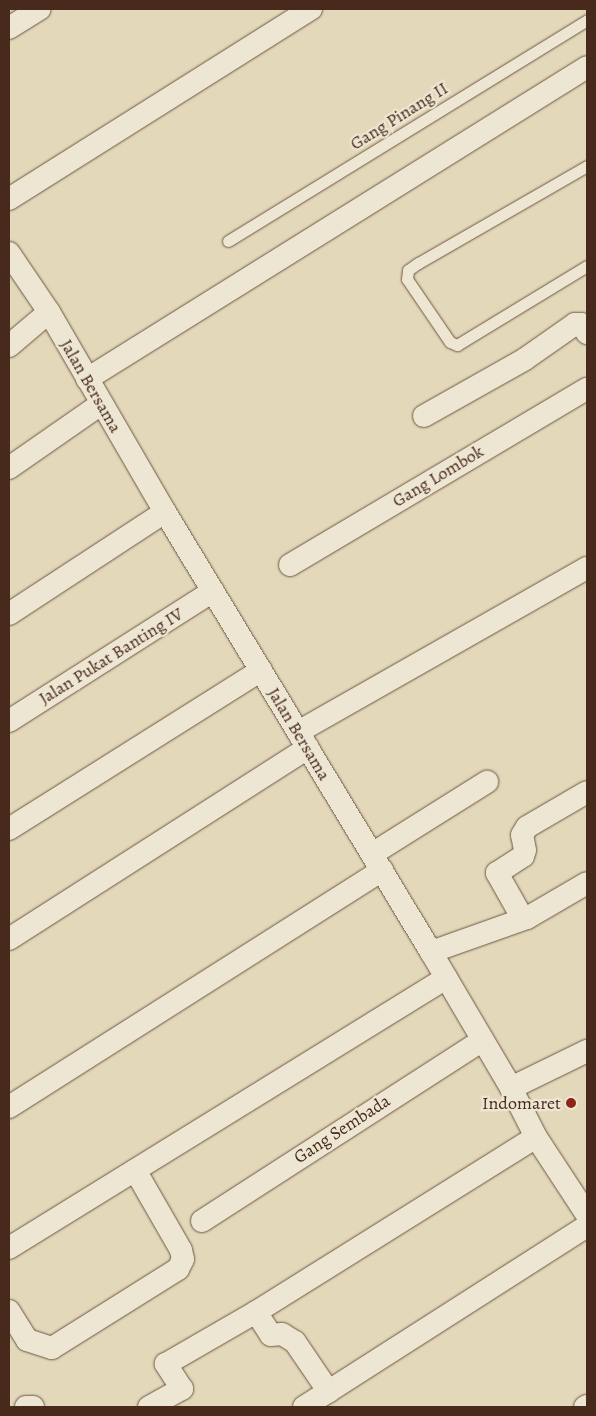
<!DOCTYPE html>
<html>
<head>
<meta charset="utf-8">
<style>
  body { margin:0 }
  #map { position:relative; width:596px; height:1416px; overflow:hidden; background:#e3d8ba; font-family:Alegreya,serif }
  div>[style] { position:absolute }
  .roads { filter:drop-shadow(0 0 1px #6f5644) drop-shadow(0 0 1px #6f5644) }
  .service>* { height:11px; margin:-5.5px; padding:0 5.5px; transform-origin:5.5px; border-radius:5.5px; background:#ede6d2 }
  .minor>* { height:22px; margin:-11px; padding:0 11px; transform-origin:11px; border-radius:11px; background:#ede6d2 }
  .dots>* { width:14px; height:14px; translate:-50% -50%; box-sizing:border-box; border:2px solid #ede6d2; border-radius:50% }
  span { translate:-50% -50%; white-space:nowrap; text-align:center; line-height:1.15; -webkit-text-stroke:4.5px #ede6d2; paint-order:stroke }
  .street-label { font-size:18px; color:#482a1c }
  .poi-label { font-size:18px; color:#482a1c }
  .right { translate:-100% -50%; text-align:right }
  .frame { position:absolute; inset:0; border:10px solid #482a1c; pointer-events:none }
</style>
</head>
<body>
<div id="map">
  <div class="roads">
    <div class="service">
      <i style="left:587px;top:166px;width:195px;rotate:150.1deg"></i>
      <i style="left:418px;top:263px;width:12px;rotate:145deg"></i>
      <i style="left:408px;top:270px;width:9px;rotate:96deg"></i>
      <i style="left:407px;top:279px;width:76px;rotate:55.7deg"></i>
      <i style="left:450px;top:342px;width:8px;rotate:23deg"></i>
      <i style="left:457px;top:345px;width:152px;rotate:-31.3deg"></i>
      <i style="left:228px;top:241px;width:422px;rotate:-31.6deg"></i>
    </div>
    <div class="minor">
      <i style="left:9px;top:28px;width:36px;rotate:-32deg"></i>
      <i style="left:9px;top:199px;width:357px;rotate:-32.2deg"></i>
      <i style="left:9px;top:253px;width:71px;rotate:55.9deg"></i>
      <i style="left:49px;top:312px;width:231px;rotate:59.9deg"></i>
      <i style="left:165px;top:512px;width:514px;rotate:58.85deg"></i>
      <i style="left:431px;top:952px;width:158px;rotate:59.5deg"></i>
      <i style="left:511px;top:1088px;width:55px;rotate:63deg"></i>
      <i style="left:536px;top:1137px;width:93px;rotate:56.8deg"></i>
      <i style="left:9px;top:346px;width:52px;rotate:-40.4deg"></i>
      <i style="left:87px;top:379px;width:589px;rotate:-31.96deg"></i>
      <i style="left:424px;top:416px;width:116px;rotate:-29.4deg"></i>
      <i style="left:525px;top:359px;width:61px;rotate:-35deg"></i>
      <i style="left:575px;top:324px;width:6px"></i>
      <i style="left:581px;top:324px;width:11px;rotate:56deg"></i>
      <i style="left:9px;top:468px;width:112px;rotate:-34.8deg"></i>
      <i style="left:290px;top:565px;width:345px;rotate:-30.7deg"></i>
      <i style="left:9px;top:614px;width:186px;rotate:-33.2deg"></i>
      <i style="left:9px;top:721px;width:242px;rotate:-32.5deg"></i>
      <i style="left:298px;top:732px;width:332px;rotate:-29.6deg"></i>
      <i style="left:9px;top:829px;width:298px;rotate:-32.2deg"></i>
      <i style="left:372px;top:854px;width:136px;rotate:-32.1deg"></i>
      <i style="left:523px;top:919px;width:53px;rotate:-119.5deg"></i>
      <i style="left:497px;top:873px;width:31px;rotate:-33deg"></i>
      <i style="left:523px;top:856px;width:6px;rotate:-72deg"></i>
      <i style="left:525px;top:850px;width:15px;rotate:-101deg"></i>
      <i style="left:522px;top:835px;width:9px;rotate:-58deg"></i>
      <i style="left:527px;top:827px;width:69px;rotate:-30.3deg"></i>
      <i style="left:9px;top:939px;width:355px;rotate:-32.6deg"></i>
      <i style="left:431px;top:952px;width:102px;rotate:-19.5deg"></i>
      <i style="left:527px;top:918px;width:69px;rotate:-30.3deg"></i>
      <i style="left:511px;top:1088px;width:85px;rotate:-26deg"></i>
      <i style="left:9px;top:1107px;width:442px;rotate:-32.4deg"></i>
      <i style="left:202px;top:1221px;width:334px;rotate:-32.8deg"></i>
      <i style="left:9px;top:1248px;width:514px;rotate:-31.71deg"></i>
      <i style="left:9px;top:1311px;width:34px;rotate:58deg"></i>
      <i style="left:27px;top:1340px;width:26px;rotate:18deg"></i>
      <i style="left:52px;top:1348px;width:149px;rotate:-32.1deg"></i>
      <i style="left:178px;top:1269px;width:11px;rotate:-63deg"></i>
      <i style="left:183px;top:1259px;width:9px;rotate:-103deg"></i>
      <i style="left:181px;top:1250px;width:92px;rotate:-119.9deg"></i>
      <i style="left:256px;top:1312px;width:27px;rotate:57deg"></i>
      <i style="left:271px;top:1335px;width:11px;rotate:-5deg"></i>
      <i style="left:282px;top:1334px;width:15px;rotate:32deg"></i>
      <i style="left:295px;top:1342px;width:60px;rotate:55.8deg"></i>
      <i style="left:26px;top:1407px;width:7px"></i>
      <i style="left:149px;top:1407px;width:38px;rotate:-29deg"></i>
      <i style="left:182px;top:1389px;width:30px;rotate:-123deg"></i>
      <i style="left:166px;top:1364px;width:104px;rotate:-30deg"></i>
      <i style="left:256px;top:1312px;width:330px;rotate:-32deg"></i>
      <i style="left:304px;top:1407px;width:336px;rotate:-32.6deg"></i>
      <i style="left:585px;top:1407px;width:2px;rotate:-27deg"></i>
    </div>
  </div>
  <div class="dots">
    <i style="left:571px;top:1103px;background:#8f2418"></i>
  </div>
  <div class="street-label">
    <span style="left:399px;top:116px;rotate:-32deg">Gang Pinang II</span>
    <span style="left:91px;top:386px;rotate:60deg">Jalan Bersama</span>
    <span style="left:438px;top:476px;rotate:-31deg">Gang Lombok</span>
    <span style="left:111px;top:656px;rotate:-32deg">Jalan Pukat Banting IV</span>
    <span style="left:299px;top:734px;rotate:59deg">Jalan Bersama</span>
    <span style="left:342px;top:1129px;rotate:-33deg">Gang Sembada</span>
  </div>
  <div class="poi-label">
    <span class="right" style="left:561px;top:1103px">Indomaret</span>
  </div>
  <div class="frame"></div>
</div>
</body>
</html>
